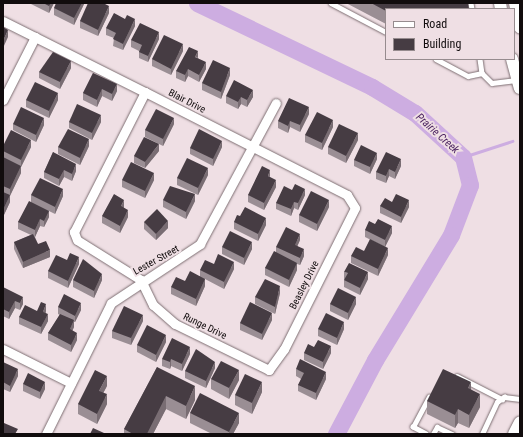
<!DOCTYPE html>
<html>
<head>
<meta charset="utf-8">
<style>
  body { margin:0 }
  #map { position:relative; width:523px; height:437px; overflow:hidden; background:#efdfe4; font-family:"Roboto Condensed",sans-serif }
  div>[style] { position:absolute }
  .stream>* { height:3px; margin:-1.5px; padding:0 1.5px; transform-origin:1.5px; border-radius:1.5px; background:#cdade1 }
  .river>* { height:17px; margin:-8.5px; padding:0 8.5px; transform-origin:8.5px; border-radius:8.5px; background:#cdade1 }
  .roads { filter:drop-shadow(0 0 1px #7d6e72) drop-shadow(0 0 1px #7d6e72) }
  .lane>* { height:4.5px; margin:-2.25px; padding:0 2.25px; transform-origin:2.25px; border-radius:2.25px; background:#fff }
  .street>* { height:9px; margin:-4.5px; padding:0 4.5px; transform-origin:4.5px; border-radius:4.5px; background:#fff }
  .secondary>* { height:12px; margin:-6px; padding:0 6px; transform-origin:6px; border-radius:6px; background:#fff }
  .wall>* { inset:0; background:#9a8e94 }
  .shaded-wall>* { inset:0; background:#796d73 }
  .building>* { inset:0; background:#463c43 }
  span { translate:-50% -50%; white-space:nowrap; text-align:center; line-height:1.15; -webkit-text-stroke:4px #efdfe4; paint-order:stroke }
  .street-label { font-size:10px; color:#110c0d }
  .water-label { font-size:11px; color:#4d2562; font-style:italic }
  .frame { position:absolute; inset:0; border:4px solid #110c0d; pointer-events:none }
  .legend { position:absolute; left:385px; top:8px; width:130px; height:52px; box-sizing:border-box; background:#efdfe4; border:1px solid #968b8e; margin:0; padding:5px 7px; list-style:none; font-size:12px; color:#110c0d }
  .legend li { display:flex; align-items:center; gap:8px; height:20px }
  .legend b { width:20px; border:1px solid #968b8e }
</style>
</head>
<body>
<div id="map">
  <div class="stream">
    <i style="left:463px;top:157px;width:52px;rotate:-18.1deg"></i>
  </div>
  <div class="river">
    <i style="left:197px;top:3px;width:194px;rotate:25.6deg"></i>
    <i style="left:372px;top:87px;width:50px;rotate:31.2deg"></i>
    <i style="left:415px;top:113px;width:65px;rotate:42.5deg"></i>
    <i style="left:463px;top:157px;width:29px;rotate:76deg"></i>
    <i style="left:470px;top:185px;width:53px;rotate:110.8deg"></i>
    <i style="left:451px;top:235px;width:146px;rotate:121.3deg"></i>
    <i style="left:375px;top:360px;width:84px;rotate:117.8deg"></i>
  </div>
  <div class="roads">
    <div class="lane">
      <i style="left:331px;top:3px;width:62px;rotate:27.8deg"></i>
      <i style="left:471px;top:3px;width:6px;rotate:81deg"></i>
      <i style="left:436px;top:59px;width:36px;rotate:28deg"></i>
      <i style="left:468px;top:76px;width:14px;rotate:-12deg"></i>
      <i style="left:480px;top:59px;width:14px;rotate:82deg"></i>
      <i style="left:482px;top:73px;width:14px;rotate:45deg"></i>
      <i style="left:492px;top:83px;width:24px;rotate:-7deg"></i>
      <i style="left:457px;top:376px;width:51px;rotate:27.1deg"></i>
      <i style="left:426px;top:434px;width:15px;rotate:-152deg"></i>
      <i style="left:413px;top:427px;width:34px;rotate:-62deg"></i>
      <i style="left:433px;top:434px;width:8px;rotate:-60deg"></i>
      <i style="left:437px;top:427px;width:17px;rotate:25deg"></i>
      <i style="left:482px;top:434px;width:35px;rotate:-65deg"></i>
      <i style="left:497px;top:402px;width:9px;rotate:-36deg"></i>
      <i style="left:504px;top:397px;width:16px;rotate:7deg"></i>
    </div>
    <div class="street">
      <i style="left:3px;top:21px;width:159px;rotate:26.6deg"></i>
      <i style="left:145px;top:92px;width:227px;rotate:27deg"></i>
      <i style="left:347px;top:195px;width:15px;rotate:58deg"></i>
      <i style="left:355px;top:208px;width:158px;rotate:116.7deg"></i>
      <i style="left:284px;top:349px;width:26px;rotate:126deg"></i>
      <i style="left:269px;top:370px;width:105px;rotate:-153.9deg"></i>
      <i style="left:175px;top:324px;width:29px;rotate:-139deg"></i>
      <i style="left:153px;top:305px;width:28px;rotate:-116deg"></i>
      <i style="left:141px;top:280px;width:75px;rotate:-148deg"></i>
      <i style="left:77px;top:240px;width:9px;rotate:-111deg"></i>
      <i style="left:74px;top:232px;width:157px;rotate:-63.1deg"></i>
      <i style="left:3px;top:100px;width:71px;rotate:-63.1deg"></i>
      <i style="left:3px;top:349px;width:76px;rotate:26.6deg"></i>
      <i style="left:46px;top:434px;width:146px;rotate:-63.6deg"></i>
      <i style="left:111px;top:303px;width:107px;rotate:-33.5deg"></i>
      <i style="left:200px;top:244px;width:160px;rotate:-61.7deg"></i>
    </div>
    <div class="secondary">
      <i style="left:500px;top:3px;width:6px;rotate:81deg"></i>
      <i style="left:515px;top:3px;width:25px;rotate:78deg"></i>
      <i style="left:512px;top:59px;width:30px;rotate:75deg"></i>
      <i style="left:514px;top:434px;width:13px;rotate:-63deg"></i>
    </div>
  </div>
  <div class="wall">
    <i style="clip-path:polygon(29px 3px,54px 3px,49px 13px)"></i>
    <i style="clip-path:polygon(84px 3px,84px 4px,74px 25px,54px 15px,54px 8px)"></i>
    <i style="clip-path:polygon(346px 3px,468px 3px,386px 9px,386px 24px)"></i>
    <i style="clip-path:polygon(109px 13px,98px 36px,80px 28px,80px 21px)"></i>
    <i style="clip-path:polygon(135px 26px,123px 50px,113px 46px,114px 38px,106px 35px,106px 28px)"></i>
    <i style="clip-path:polygon(159px 39px,148px 62px,139px 58px,139px 51px,131px 47px,131px 40px)"></i>
    <i style="clip-path:polygon(183px 51px,171px 75px,152px 66px,152px 59px)"></i>
    <i style="clip-path:polygon(198px 58px,206px 69px,199px 82px,188px 76px,185px 82px,176px 78px,176px 71px)"></i>
    <i style="clip-path:polygon(71px 68px,60px 89px,39px 78px,39px 72px)"></i>
    <i style="clip-path:polygon(93px 73px,117px 91px,112px 101px,102px 96px,97px 107px,83px 100px,83px 93px)"></i>
    <i style="clip-path:polygon(230px 75px,221px 99px,202px 90px,202px 83px)"></i>
    <i style="clip-path:polygon(226px 96px,253px 97px,247px 107px,241px 104px,238px 109px,226px 103px)"></i>
    <i style="clip-path:polygon(26px 100px,58px 100px,49px 118px,26px 107px)"></i>
    <i style="clip-path:polygon(309px 114px,300px 132px,290px 127px,288px 133px,278px 128px,278px 121px)"></i>
    <i style="clip-path:polygon(69px 122px,101px 122px,92px 140px,69px 128px)"></i>
    <i style="clip-path:polygon(13px 124px,44px 125px,36px 142px,13px 130px)"></i>
    <i style="clip-path:polygon(174px 124px,163px 146px,145px 137px,145px 130px)"></i>
    <i style="clip-path:polygon(333px 127px,322px 150px,305px 142px,305px 135px)"></i>
    <i style="clip-path:polygon(358px 140px,346px 163px,328px 154px,328px 147px)"></i>
    <i style="clip-path:polygon(3px 146px,31px 147px,21px 167px,21px 173px,10px 195px,10px 202px,3px 217px)"></i>
    <i style="clip-path:polygon(89px 146px,80px 165px,58px 154px,58px 147px)"></i>
    <i style="clip-path:polygon(222px 147px,213px 166px,190px 154px,190px 148px)"></i>
    <i style="clip-path:polygon(159px 151px,145px 168px,134px 163px,134px 156px)"></i>
    <i style="clip-path:polygon(53px 152px,76px 171px,72px 181px,64px 177px,59px 186px,44px 178px,44px 172px)"></i>
    <i style="clip-path:polygon(377px 159px,370px 174px,354px 166px,354px 160px)"></i>
    <i style="clip-path:polygon(401px 166px,395px 179px,389px 176px,386px 183px,376px 179px,376px 172px)"></i>
    <i style="clip-path:polygon(208px 175px,198px 195px,177px 185px,177px 178px)"></i>
    <i style="clip-path:polygon(270px 177px,276px 187px,264px 210px,248px 202px,248px 195px)"></i>
    <i style="clip-path:polygon(122px 180px,154px 180px,145px 198px,122px 187px)"></i>
    <i style="clip-path:polygon(292px 190px,305px 195px,298px 210px,294px 208px,291px 216px,276px 209px,276px 203px)"></i>
    <i style="clip-path:polygon(31px 195px,63px 196px,55px 214px,49px 211px,49px 217px,44px 227px,40px 226px,35px 237px,38px 244px,50px 257px,23px 268px,14px 249px,14px 242px,31px 235px,18px 229px,18px 222px,31px 202px)"></i>
    <i style="clip-path:polygon(163px 200px,195px 201px,186px 219px,163px 207px)"></i>
    <i style="clip-path:polygon(392px 202px,409px 207px,401px 223px,380px 213px,380px 206px)"></i>
    <i style="clip-path:polygon(124px 207px,124px 208px,128px 217px,120px 233px,102px 223px,102px 216px)"></i>
    <i style="clip-path:polygon(329px 207px,317px 231px,299px 222px,299px 215px)"></i>
    <i style="clip-path:polygon(240px 216px,266px 225px,258px 241px,234px 229px,234px 222px)"></i>
    <i style="clip-path:polygon(144px 222px,168px 228px,156px 240px,144px 229px)"></i>
    <i style="clip-path:polygon(375px 224px,392px 233px,385px 247px,365px 237px,365px 230px)"></i>
    <i style="clip-path:polygon(300px 240px,297px 246px,304px 256px,300px 265px,297px 264px,297px 270px,289px 287px,265px 275px,265px 268px,276px 253px,276px 247px)"></i>
    <i style="clip-path:polygon(222px 247px,252px 249px,244px 265px,222px 254px)"></i>
    <i style="clip-path:polygon(364px 251px,388px 255px,378px 276px,351px 263px,351px 256px)"></i>
    <i style="clip-path:polygon(67px 260px,79px 264px,68px 288px,48px 278px,48px 271px)"></i>
    <i style="clip-path:polygon(214px 264px,234px 269px,224px 289px,205px 279px,205px 286px,196px 306px,171px 294px,171px 287px,185px 281px,200px 276px,200px 270px)"></i>
    <i style="clip-path:polygon(344px 272px,368px 279px,360px 295px,344px 287px,344px 280px,345px 279px,344px 279px)"></i>
    <i style="clip-path:polygon(73px 280px,102px 280px,94px 298px,73px 287px)"></i>
    <i style="clip-path:polygon(3px 287px,23px 304px,20px 310px,15px 308px,9px 319px,3px 316px)"></i>
    <i style="clip-path:polygon(280px 293px,275px 314px,255px 304px,255px 297px)"></i>
    <i style="clip-path:polygon(330px 304px,356px 304px,348px 320px,330px 311px)"></i>
    <i style="clip-path:polygon(58px 307px,81px 310px,75px 322px,74px 322px,74px 327px,72px 331px,77px 340px,71px 352px,48px 340px,48px 333px,60px 315px,58px 314px)"></i>
    <i style="clip-path:polygon(37px 311px,46px 311px,46px 313px,48px 321px,41px 334px,19px 324px,19px 317px)"></i>
    <i style="clip-path:polygon(272px 320px,262px 340px,240px 330px,240px 323px)"></i>
    <i style="clip-path:polygon(143px 321px,131px 345px,112px 338px,112px 331px)"></i>
    <i style="clip-path:polygon(318px 329px,344px 329px,337px 345px,318px 336px)"></i>
    <i style="clip-path:polygon(166px 342px,156px 362px,137px 352px,137px 345px)"></i>
    <i style="clip-path:polygon(314px 347px,331px 353px,323px 369px,304px 360px,304px 353px)"></i>
    <i style="clip-path:polygon(190px 354px,182px 371px,171px 366px,170px 369px,162px 366px,162px 359px)"></i>
    <i style="clip-path:polygon(3px 362px,18px 376px,10px 392px,3px 389px)"></i>
    <i style="clip-path:polygon(157px 367px,195px 400px,186px 419px,166px 409px,153px 434px,124px 434px,124px 429px)"></i>
    <i style="clip-path:polygon(215px 368px,206px 388px,185px 378px,185px 371px)"></i>
    <i style="clip-path:polygon(296px 369px,326px 379px,316px 400px,298px 391px,298px 385px,301px 379px,296px 376px)"></i>
    <i style="clip-path:polygon(211px 379px,239px 380px,229px 399px,211px 389px)"></i>
    <i style="clip-path:polygon(23px 384px,45px 389px,40px 399px,23px 391px)"></i>
    <i style="clip-path:polygon(107px 386px,103px 393px,107px 404px,97px 424px,78px 414px,78px 404px)"></i>
    <i style="clip-path:polygon(471px 389px,480px 407px,469px 428px,458px 423px,455px 428px,427px 414px,427px 401px)"></i>
    <i style="clip-path:polygon(262px 392px,252px 414px,235px 405px,235px 395px)"></i>
    <i style="clip-path:polygon(190px 413px,239px 423px,233px 434px,212px 434px,190px 423px)"></i>
  </div>
  <div class="shaded-wall">
    <i style="clip-path:polygon(51px 3px,54px 3px,49px 13px,49px 6px)"></i>
    <i style="clip-path:polygon(82px 3px,84px 3px,84px 4px,74px 25px,74px 18px)"></i>
    <i style="clip-path:polygon(109px 6px,109px 13px,98px 36px,98px 30px)"></i>
    <i style="clip-path:polygon(135px 19px,135px 26px,123px 50px,123px 44px)"></i>
    <i style="clip-path:polygon(8px 30px,8px 37px,3px 48px,3px 41px)"></i>
    <i style="clip-path:polygon(159px 32px,159px 39px,148px 62px,148px 56px)"></i>
    <i style="clip-path:polygon(183px 44px,183px 51px,171px 75px,171px 69px)"></i>
    <i style="clip-path:polygon(198px 51px,198px 58px,195px 57px)"></i>
    <i style="clip-path:polygon(71px 61px,71px 68px,60px 89px,60px 82px)"></i>
    <i style="clip-path:polygon(206px 62px,206px 69px,199px 82px,199px 75px)"></i>
    <i style="clip-path:polygon(230px 68px,230px 75px,221px 99px,221px 92px)"></i>
    <i style="clip-path:polygon(188px 69px,188px 76px,185px 82px,185px 75px)"></i>
    <i style="clip-path:polygon(117px 84px,117px 91px,112px 101px,112px 94px)"></i>
    <i style="clip-path:polygon(102px 89px,102px 96px,97px 107px,97px 100px)"></i>
    <i style="clip-path:polygon(253px 90px,253px 97px,247px 107px,247px 100px)"></i>
    <i style="clip-path:polygon(58px 93px,58px 100px,49px 118px,49px 111px)"></i>
    <i style="clip-path:polygon(241px 97px,241px 104px,238px 109px,238px 102px)"></i>
    <i style="clip-path:polygon(309px 107px,309px 114px,300px 132px,300px 125px)"></i>
    <i style="clip-path:polygon(101px 115px,101px 122px,92px 140px,92px 133px)"></i>
    <i style="clip-path:polygon(44px 118px,44px 125px,36px 142px,36px 135px)"></i>
    <i style="clip-path:polygon(174px 118px,174px 124px,163px 146px,163px 139px)"></i>
    <i style="clip-path:polygon(333px 120px,333px 127px,322px 150px,322px 143px)"></i>
    <i style="clip-path:polygon(290px 121px,290px 127px,288px 133px,288px 126px)"></i>
    <i style="clip-path:polygon(358px 133px,358px 140px,346px 163px,346px 156px)"></i>
    <i style="clip-path:polygon(89px 139px,89px 146px,80px 165px,80px 158px)"></i>
    <i style="clip-path:polygon(31px 140px,31px 147px,21px 167px,21px 160px)"></i>
    <i style="clip-path:polygon(222px 141px,222px 147px,213px 166px,213px 159px)"></i>
    <i style="clip-path:polygon(159px 144px,159px 151px,145px 168px,145px 162px)"></i>
    <i style="clip-path:polygon(377px 153px,377px 159px,370px 174px,370px 167px)"></i>
    <i style="clip-path:polygon(401px 159px,401px 166px,395px 179px,395px 172px)"></i>
    <i style="clip-path:polygon(76px 164px,76px 171px,72px 181px,72px 174px)"></i>
    <i style="clip-path:polygon(21px 166px,21px 173px,10px 196px,10px 189px)"></i>
    <i style="clip-path:polygon(208px 168px,208px 175px,198px 195px,198px 188px)"></i>
    <i style="clip-path:polygon(389px 169px,389px 176px,386px 183px,386px 176px)"></i>
    <i style="clip-path:polygon(64px 170px,64px 177px,59px 186px,59px 179px)"></i>
    <i style="clip-path:polygon(270px 170px,270px 177px,268px 176px)"></i>
    <i style="clip-path:polygon(154px 173px,154px 180px,145px 198px,145px 191px)"></i>
    <i style="clip-path:polygon(276px 180px,276px 187px,264px 210px,264px 203px)"></i>
    <i style="clip-path:polygon(63px 189px,63px 196px,55px 214px,55px 207px)"></i>
    <i style="clip-path:polygon(305px 189px,305px 195px,298px 210px,298px 203px)"></i>
    <i style="clip-path:polygon(195px 194px,195px 201px,186px 219px,186px 212px)"></i>
    <i style="clip-path:polygon(10px 195px,10px 202px,3px 217px,3px 210px)"></i>
    <i style="clip-path:polygon(124px 200px,124px 207px,121px 213px,121px 206px)"></i>
    <i style="clip-path:polygon(329px 200px,329px 207px,317px 231px,317px 224px)"></i>
    <i style="clip-path:polygon(409px 200px,409px 207px,401px 223px,401px 217px)"></i>
    <i style="clip-path:polygon(294px 202px,294px 208px,291px 216px,291px 209px)"></i>
    <i style="clip-path:polygon(128px 210px,128px 217px,120px 233px,120px 226px)"></i>
    <i style="clip-path:polygon(49px 211px,49px 217px,44px 227px,44px 221px)"></i>
    <i style="clip-path:polygon(266px 218px,266px 225px,258px 241px,258px 234px)"></i>
    <i style="clip-path:polygon(40px 219px,40px 226px,35px 237px,35px 230px)"></i>
    <i style="clip-path:polygon(168px 221px,168px 228px,156px 240px,156px 234px)"></i>
    <i style="clip-path:polygon(392px 226px,392px 233px,385px 247px,385px 240px)"></i>
    <i style="clip-path:polygon(300px 234px,300px 240px,295px 252px,295px 245px)"></i>
    <i style="clip-path:polygon(252px 242px,252px 249px,244px 265px,244px 258px)"></i>
    <i style="clip-path:polygon(388px 248px,388px 255px,378px 276px,378px 269px)"></i>
    <i style="clip-path:polygon(304px 249px,304px 256px,300px 265px,300px 258px)"></i>
    <i style="clip-path:polygon(50px 250px,50px 257px,23px 268px,23px 262px)"></i>
    <i style="clip-path:polygon(79px 257px,79px 264px,68px 288px,68px 281px)"></i>
    <i style="clip-path:polygon(234px 262px,234px 269px,224px 289px,224px 282px)"></i>
    <i style="clip-path:polygon(297px 263px,297px 270px,289px 287px,289px 280px)"></i>
    <i style="clip-path:polygon(368px 272px,368px 279px,360px 295px,360px 288px)"></i>
    <i style="clip-path:polygon(102px 274px,102px 280px,94px 298px,94px 291px)"></i>
    <i style="clip-path:polygon(205px 279px,205px 286px,196px 306px,196px 299px)"></i>
    <i style="clip-path:polygon(280px 286px,280px 293px,275px 314px,275px 307px)"></i>
    <i style="clip-path:polygon(23px 297px,23px 304px,20px 310px,20px 303px)"></i>
    <i style="clip-path:polygon(356px 297px,356px 304px,348px 320px,348px 313px)"></i>
    <i style="clip-path:polygon(15px 301px,15px 308px,9px 319px,9px 312px)"></i>
    <i style="clip-path:polygon(81px 303px,81px 310px,75px 322px,75px 316px)"></i>
    <i style="clip-path:polygon(46px 304px,46px 311px,43px 319px,43px 312px)"></i>
    <i style="clip-path:polygon(272px 313px,272px 320px,262px 340px,262px 334px)"></i>
    <i style="clip-path:polygon(48px 314px,48px 321px,41px 334px,41px 327px)"></i>
    <i style="clip-path:polygon(143px 315px,143px 321px,131px 345px,131px 338px)"></i>
    <i style="clip-path:polygon(74px 320px,74px 327px,70px 336px,70px 329px)"></i>
    <i style="clip-path:polygon(344px 322px,344px 329px,337px 345px,337px 338px)"></i>
    <i style="clip-path:polygon(77px 333px,77px 340px,71px 352px,71px 345px)"></i>
    <i style="clip-path:polygon(166px 335px,166px 342px,156px 362px,156px 355px)"></i>
    <i style="clip-path:polygon(331px 346px,331px 353px,323px 369px,323px 362px)"></i>
    <i style="clip-path:polygon(190px 347px,190px 354px,182px 371px,182px 364px)"></i>
    <i style="clip-path:polygon(171px 359px,171px 366px,170px 369px,170px 362px)"></i>
    <i style="clip-path:polygon(215px 362px,215px 368px,206px 388px,206px 381px)"></i>
    <i style="clip-path:polygon(18px 369px,18px 376px,10px 392px,10px 386px)"></i>
    <i style="clip-path:polygon(239px 370px,239px 380px,229px 399px,229px 388px)"></i>
    <i style="clip-path:polygon(326px 372px,326px 379px,316px 400px,316px 393px)"></i>
    <i style="clip-path:polygon(107px 376px,107px 386px,99px 401px,99px 391px)"></i>
    <i style="clip-path:polygon(45px 382px,45px 389px,40px 399px,40px 392px)"></i>
    <i style="clip-path:polygon(262px 382px,262px 392px,252px 414px,252px 403px)"></i>
    <i style="clip-path:polygon(471px 382px,471px 396px,468px 388px)"></i>
    <i style="clip-path:polygon(195px 386px,195px 400px,186px 419px,186px 406px)"></i>
    <i style="clip-path:polygon(107px 394px,107px 404px,97px 424px,97px 414px)"></i>
    <i style="clip-path:polygon(480px 394px,480px 407px,469px 428px,469px 415px)"></i>
    <i style="clip-path:polygon(166px 396px,166px 409px,153px 434px,147px 434px)"></i>
    <i style="clip-path:polygon(458px 409px,458px 423px,455px 428px,455px 415px)"></i>
    <i style="clip-path:polygon(239px 413px,239px 423px,233px 434px,229px 434px,229px 432px)"></i>
  </div>
  <div class="building">
    <i style="clip-path:polygon(43px 3px,51px 3px,49px 6px)"></i>
    <i style="clip-path:polygon(56px 3px,82px 3px,74px 18px,54px 8px)"></i>
    <i style="clip-path:polygon(88px 3px,103px 3px,109px 6px,98px 30px,80px 21px)"></i>
    <i style="clip-path:polygon(371px 3px,468px 3px,469px 9px,386px 9px,386px 11px)"></i>
    <i style="clip-path:polygon(114px 13px,125px 19px,127px 15px,135px 19px,123px 44px,113px 39px,116px 33px,106px 28px)"></i>
    <i style="clip-path:polygon(140px 23px,159px 32px,148px 56px,139px 52px,142px 45px,131px 40px)"></i>
    <i style="clip-path:polygon(3px 27px,8px 30px,3px 41px)"></i>
    <i style="clip-path:polygon(164px 35px,183px 44px,171px 69px,152px 59px)"></i>
    <i style="clip-path:polygon(189px 47px,198px 51px,195px 57px,206px 62px,199px 75px,188px 69px,185px 75px,176px 71px)"></i>
    <i style="clip-path:polygon(53px 52px,71px 61px,60px 82px,39px 72px)"></i>
    <i style="clip-path:polygon(213px 60px,230px 68px,221px 92px,202px 83px)"></i>
    <i style="clip-path:polygon(93px 73px,117px 84px,112px 94px,102px 89px,97px 100px,83px 93px)"></i>
    <i style="clip-path:polygon(234px 80px,253px 90px,247px 100px,241px 97px,238px 102px,226px 96px)"></i>
    <i style="clip-path:polygon(35px 82px,58px 93px,49px 111px,26px 100px)"></i>
    <i style="clip-path:polygon(289px 98px,309px 107px,300px 125px,290px 121px,288px 126px,278px 121px)"></i>
    <i style="clip-path:polygon(77px 104px,101px 115px,92px 133px,69px 122px)"></i>
    <i style="clip-path:polygon(21px 107px,44px 118px,36px 135px,13px 124px)"></i>
    <i style="clip-path:polygon(156px 109px,174px 118px,163px 139px,145px 130px)"></i>
    <i style="clip-path:polygon(317px 112px,333px 120px,322px 143px,305px 135px)"></i>
    <i style="clip-path:polygon(339px 124px,358px 133px,346px 156px,328px 147px)"></i>
    <i style="clip-path:polygon(68px 129px,89px 139px,80px 158px,58px 147px)"></i>
    <i style="clip-path:polygon(199px 129px,222px 141px,213px 159px,190px 148px)"></i>
    <i style="clip-path:polygon(11px 130px,31px 140px,21px 160px,3px 151px,3px 146px)"></i>
    <i style="clip-path:polygon(144px 137px,159px 144px,145px 162px,134px 156px)"></i>
    <i style="clip-path:polygon(361px 145px,377px 153px,370px 167px,354px 160px)"></i>
    <i style="clip-path:polygon(53px 152px,76px 164px,72px 174px,64px 170px,59px 179px,44px 172px)"></i>
    <i style="clip-path:polygon(386px 152px,401px 159px,395px 172px,389px 169px,386px 176px,376px 172px)"></i>
    <i style="clip-path:polygon(3px 157px,21px 166px,10px 189px,3px 186px)"></i>
    <i style="clip-path:polygon(187px 158px,208px 168px,198px 188px,177px 178px)"></i>
    <i style="clip-path:polygon(131px 162px,154px 173px,145px 191px,122px 180px)"></i>
    <i style="clip-path:polygon(262px 166px,270px 170px,268px 176px,276px 180px,264px 203px,248px 195px)"></i>
    <i style="clip-path:polygon(40px 178px,63px 189px,55px 207px,31px 195px)"></i>
    <i style="clip-path:polygon(295px 184px,305px 189px,298px 203px,294px 202px,291px 209px,276px 203px,284px 186px,292px 190px)"></i>
    <i style="clip-path:polygon(170px 186px,195px 194px,186px 212px,163px 200px)"></i>
    <i style="clip-path:polygon(311px 191px,329px 200px,317px 224px,299px 215px)"></i>
    <i style="clip-path:polygon(3px 192px,10px 195px,3px 210px)"></i>
    <i style="clip-path:polygon(114px 194px,124px 200px,121px 206px,128px 210px,120px 226px,102px 216px)"></i>
    <i style="clip-path:polygon(396px 194px,409px 200px,401px 217px,380px 206px,385px 198px,392px 202px)"></i>
    <i style="clip-path:polygon(29px 201px,49px 211px,44px 221px,40px 219px,35px 230px,18px 222px)"></i>
    <i style="clip-path:polygon(245px 207px,266px 218px,258px 234px,234px 222px,237px 215px,240px 216px)"></i>
    <i style="clip-path:polygon(157px 209px,168px 221px,156px 234px,144px 222px)"></i>
    <i style="clip-path:polygon(378px 219px,392px 226px,385px 240px,365px 230px,369px 221px,375px 224px)"></i>
    <i style="clip-path:polygon(286px 227px,300px 234px,295px 245px,304px 249px,300px 258px,276px 247px)"></i>
    <i style="clip-path:polygon(230px 231px,252px 242px,244px 258px,222px 247px)"></i>
    <i style="clip-path:polygon(33px 234px,38px 244px,46px 241px,50px 250px,23px 262px,14px 242px)"></i>
    <i style="clip-path:polygon(370px 239px,388px 248px,378px 269px,351px 256px,356px 247px,364px 251px)"></i>
    <i style="clip-path:polygon(274px 251px,297px 263px,289px 280px,265px 268px)"></i>
    <i style="clip-path:polygon(70px 253px,79px 257px,68px 281px,48px 271px,56px 255px,67px 260px)"></i>
    <i style="clip-path:polygon(218px 254px,234px 262px,224px 282px,200px 270px,205px 260px,214px 264px)"></i>
    <i style="clip-path:polygon(83px 259px,102px 274px,94px 291px,73px 280px)"></i>
    <i style="clip-path:polygon(349px 263px,368px 272px,360px 288px,344px 280px,348px 273px,344px 272px)"></i>
    <i style="clip-path:polygon(190px 271px,205px 279px,196px 299px,171px 287px,176px 277px,185px 281px)"></i>
    <i style="clip-path:polygon(265px 279px,280px 286px,275px 307px,255px 297px)"></i>
    <i style="clip-path:polygon(3px 287px,23px 297px,20px 303px,15px 301px,9px 312px,3px 309px)"></i>
    <i style="clip-path:polygon(338px 288px,356px 297px,348px 313px,330px 304px)"></i>
    <i style="clip-path:polygon(64px 294px,81px 303px,75px 316px,58px 307px)"></i>
    <i style="clip-path:polygon(41px 302px,46px 304px,43px 312px,48px 314px,41px 327px,19px 317px,25px 305px,37px 311px)"></i>
    <i style="clip-path:polygon(250px 302px,272px 313px,262px 334px,240px 323px)"></i>
    <i style="clip-path:polygon(124px 306px,143px 315px,131px 338px,112px 331px)"></i>
    <i style="clip-path:polygon(326px 313px,344px 322px,337px 338px,318px 329px)"></i>
    <i style="clip-path:polygon(60px 314px,74px 320px,70px 329px,77px 333px,71px 345px,48px 333px)"></i>
    <i style="clip-path:polygon(147px 325px,166px 335px,156px 355px,137px 345px)"></i>
    <i style="clip-path:polygon(172px 338px,190px 347px,182px 364px,171px 359px,170px 362px,162px 359px)"></i>
    <i style="clip-path:polygon(318px 340px,331px 346px,323px 362px,304px 353px,308px 344px,314px 347px)"></i>
    <i style="clip-path:polygon(196px 349px,215px 362px,206px 381px,185px 371px)"></i>
    <i style="clip-path:polygon(300px 359px,326px 372px,316px 393px,298px 385px,304px 373px,296px 369px)"></i>
    <i style="clip-path:polygon(221px 361px,239px 370px,229px 388px,211px 379px)"></i>
    <i style="clip-path:polygon(3px 362px,18px 369px,10px 386px,3px 382px)"></i>
    <i style="clip-path:polygon(157px 367px,195px 386px,186px 406px,166px 396px,147px 434px,133px 434px,124px 429px)"></i>
    <i style="clip-path:polygon(443px 369px,471px 382px,468px 388px,480px 394px,469px 415px,458px 409px,455px 415px,427px 401px)"></i>
    <i style="clip-path:polygon(95px 370px,107px 376px,99px 391px,107px 394px,97px 414px,78px 404px)"></i>
    <i style="clip-path:polygon(28px 373px,45px 382px,40px 392px,23px 384px)"></i>
    <i style="clip-path:polygon(245px 374px,262px 382px,252px 403px,235px 395px)"></i>
    <i style="clip-path:polygon(200px 393px,239px 413px,229px 432px,190px 413px)"></i>
    <i style="clip-path:polygon(4px 423px,18px 429px,15px 434px,3px 434px,3px 425px)"></i>
    <i style="clip-path:polygon(93px 428px,104px 433px,103px 434px,90px 434px)"></i>
  </div>
  <div class="street-label">
    <span style="left:187px;top:101px;rotate:27deg">Blair Drive</span>
    <span style="left:156px;top:260px;rotate:-29deg">Lester Street</span>
    <span style="left:304px;top:285px;rotate:-63deg">Beasley Drive</span>
    <span style="left:205px;top:326px;rotate:26deg">Runge Drive</span>
  </div>
  <div class="water-label">
    <span style="left:437px;top:134px;rotate:42deg">Prairie Creek</span>
  </div>
  <div class="frame"></div>
  <ul class="legend">
  <li><b style="height:5px;background:#fff"></b>Road</li>
  <li><b style="height:11px;background:#463c43"></b>Building</li>
  </ul>
</div>
</body>
</html>
